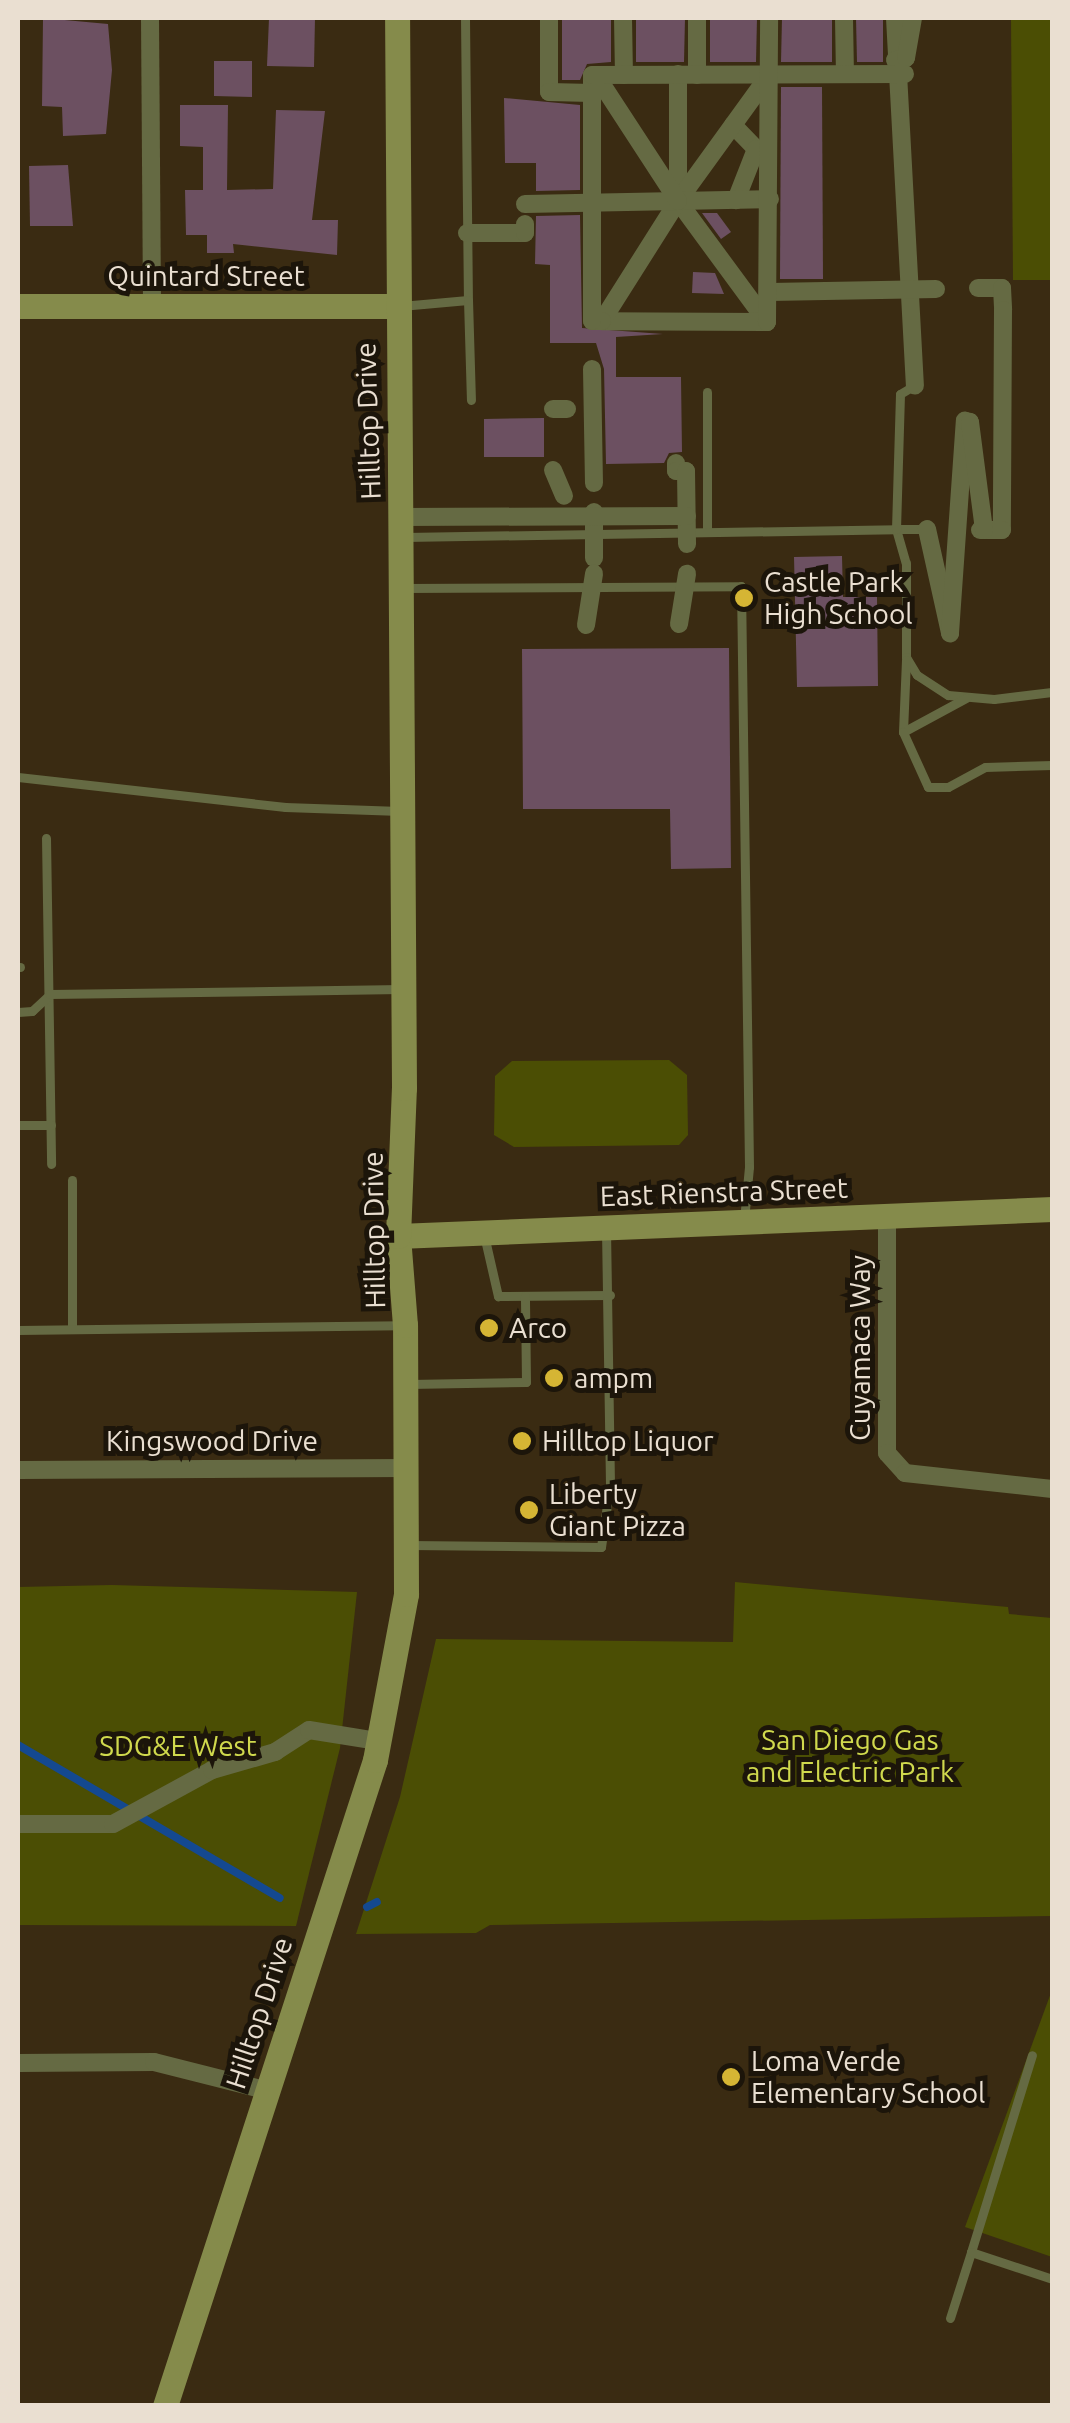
<!DOCTYPE html>
<html>
<head>
<meta charset="utf-8">
<style>
  body { margin:0 }
  #map { position:relative; width:1070px; height:2423px; overflow:hidden; background:#3a2b12; font-family:Ubuntu,sans-serif }
  div>[style] { position:absolute }
  .green>* { inset:0; background:#4b4e04 }
  .stream>* { height:8px; margin:-4px; padding:0 4px; transform-origin:4px; border-radius:4px; background:#144990 }
  .building>* { inset:0; background:#6c5061 }
  .lane>* { height:9px; margin:-4.5px; padding:0 4.5px; transform-origin:4.5px; border-radius:4.5px; background:#656a43 }
  .street>* { height:18px; margin:-9px; padding:0 9px; transform-origin:9px; border-radius:9px; background:#656a43 }
  .secondary>* { height:25px; margin:-12.5px; padding:0 12.5px; transform-origin:12.5px; border-radius:12.5px; background:#858b4b }
  .dots>* { width:28px; height:28px; translate:-50% -50%; box-sizing:border-box; border:5px solid #1c150a; border-radius:50% }
  span { translate:-50% -50%; white-space:nowrap; text-align:center; line-height:1.15; -webkit-text-stroke:10px #1c150a; paint-order:stroke }
  .street-label { font-size:28px; color:#eadfd1 }
  .poi-label { font-size:28px; color:#eadfd1 }
  .left { translate:0 -50%; text-align:left }
  .park-label { font-size:28px; color:#d0d94d }
  .frame { position:absolute; inset:0; border:20px solid #eadfd1; pointer-events:none }
</style>
</head>
<body>
<div id="map">
  <div class="green">
    <i style="clip-path:polygon(1011px 18px,1052px 18px,1052px 280px,1013px 280px)"></i>
    <i style="clip-path:polygon(669px 1060px,687px 1075px,688px 1135px,679px 1145px,514px 1147px,494px 1135px,495px 1076px,512px 1061px)"></i>
    <i style="clip-path:polygon(735px 1582px,1008px 1607px,1009px 1614px,1052px 1618px,1052px 1916px,490px 1925px,476px 1933px,356px 1934px,400px 1797px,436px 1639px,733px 1642px)"></i>
    <i style="clip-path:polygon(112px 1585px,357px 1592px,340px 1748px,296px 1926px,18px 1925px,18px 1587px)"></i>
    <i style="clip-path:polygon(1052px 1990px,1052px 2257px,965px 2227px)"></i>
  </div>
  <div class="stream">
    <i style="left:18px;top:1745px;width:303px;rotate:30.3deg"></i>
    <i style="left:367px;top:1907px;width:11px;rotate:-27deg"></i>
  </div>
  <div class="building">
    <i style="clip-path:polygon(43px 18px,108px 24px,112px 70px,106px 134px,63px 136px,62px 107px,42px 106px)"></i>
    <i style="clip-path:polygon(269px 18px,315px 18px,314px 67px,267px 66px)"></i>
    <i style="clip-path:polygon(562px 18px,611px 18px,611px 62px,587px 64px,580px 80px,562px 80px)"></i>
    <i style="clip-path:polygon(636px 18px,685px 18px,684px 62px,636px 62px)"></i>
    <i style="clip-path:polygon(710px 18px,757px 18px,756px 62px,710px 62px)"></i>
    <i style="clip-path:polygon(782px 18px,832px 18px,832px 62px,781px 62px)"></i>
    <i style="clip-path:polygon(856px 18px,883px 18px,883px 62px,857px 62px)"></i>
    <i style="clip-path:polygon(214px 61px,252px 61px,252px 97px,214px 96px)"></i>
    <i style="clip-path:polygon(781px 87px,822px 87px,823px 279px,780px 279px)"></i>
    <i style="clip-path:polygon(504px 98px,580px 105px,580px 190px,536px 191px,536px 163px,505px 163px)"></i>
    <i style="clip-path:polygon(180px 105px,228px 105px,227px 190px,273px 189px,276px 110px,325px 111px,312px 220px,338px 220px,337px 255px,233px 244px,234px 253px,207px 253px,207px 235px,186px 235px,185px 190px,203px 190px,203px 147px,180px 146px)"></i>
    <i style="clip-path:polygon(68px 165px,73px 226px,30px 226px,29px 166px)"></i>
    <i style="clip-path:polygon(702px 213px,717px 213px,731px 232px,721px 239px)"></i>
    <i style="clip-path:polygon(580px 215px,582px 328px,663px 334px,616px 337px,616px 377px,681px 377px,682px 452px,669px 453px,664px 463px,606px 464px,604px 369px,596px 343px,550px 343px,550px 265px,535px 264px,536px 216px)"></i>
    <i style="clip-path:polygon(693px 272px,715px 273px,724px 294px,692px 293px)"></i>
    <i style="clip-path:polygon(544px 418px,544px 457px,484px 457px,484px 419px)"></i>
    <i style="clip-path:polygon(842px 556px,843px 597px,877px 597px,878px 686px,797px 687px,794px 557px)"></i>
    <i style="clip-path:polygon(729px 648px,731px 868px,671px 869px,670px 809px,523px 809px,522px 649px)"></i>
  </div>
  <div class="lane">
    <i style="left:465px;top:18px;width:282px;rotate:89.4deg"></i>
    <i style="left:401px;top:306px;width:67px;rotate:-5.1deg"></i>
    <i style="left:468px;top:300px;width:100px;rotate:88.3deg"></i>
    <i style="left:707px;top:392px;width:140px;rotate:90deg"></i>
    <i style="left:928px;top:529px;width:32px;rotate:180deg"></i>
    <i style="left:896px;top:529px;width:35px;rotate:74deg"></i>
    <i style="left:906px;top:563px;width:94px;rotate:90deg"></i>
    <i style="left:906px;top:657px;width:21px;rotate:59deg"></i>
    <i style="left:917px;top:675px;width:37px;rotate:33deg"></i>
    <i style="left:948px;top:695px;width:46px;rotate:5deg"></i>
    <i style="left:994px;top:699px;width:58px;rotate:-6.9deg"></i>
    <i style="left:405px;top:537px;width:491px;rotate:-0.9deg"></i>
    <i style="left:896px;top:529px;width:135px;rotate:-88.3deg"></i>
    <i style="left:900px;top:394px;width:17px;rotate:-31deg"></i>
    <i style="left:405px;top:588px;width:336px;rotate:-0.3deg"></i>
    <i style="left:741px;top:586px;width:581px;rotate:89.21deg"></i>
    <i style="left:749px;top:1167px;width:53px;rotate:95.4deg"></i>
    <i style="left:906px;top:660px;width:72px;rotate:92.4deg"></i>
    <i style="left:903px;top:732px;width:72px;rotate:-28.4deg"></i>
    <i style="left:903px;top:732px;width:60px;rotate:65.6deg"></i>
    <i style="left:928px;top:787px;width:20px"></i>
    <i style="left:948px;top:787px;width:42px;rotate:-28.4deg"></i>
    <i style="left:985px;top:767px;width:67px;rotate:-1.7deg"></i>
    <i style="left:18px;top:777px;width:269px;rotate:6.4deg"></i>
    <i style="left:285px;top:807px;width:115px;rotate:2deg"></i>
    <i style="left:46px;top:838px;width:326px;rotate:89.1deg"></i>
    <i style="left:18px;top:967px;width:2px"></i>
    <i style="left:18px;top:1012px;width:14px;rotate:-4deg"></i>
    <i style="left:32px;top:1011px;width:25px;rotate:-43deg"></i>
    <i style="left:50px;top:994px;width:351px;rotate:-0.8deg"></i>
    <i style="left:18px;top:1125px;width:33px"></i>
    <i style="left:72px;top:1180px;width:149px;rotate:90deg"></i>
    <i style="left:484px;top:1235px;width:63px;rotate:77.1deg"></i>
    <i style="left:498px;top:1296px;width:112px;rotate:-0.5deg"></i>
    <i style="left:18px;top:1330px;width:382px;rotate:-0.7deg"></i>
    <i style="left:409px;top:1384px;width:117px;rotate:-1deg"></i>
    <i style="left:526px;top:1382px;width:86px;rotate:-90.7deg"></i>
    <i style="left:409px;top:1545px;width:192px;rotate:0.6deg"></i>
    <i style="left:601px;top:1547px;width:64px;rotate:-81.9deg"></i>
    <i style="left:610px;top:1484px;width:254px;rotate:-90.9deg"></i>
    <i style="left:971px;top:2252px;width:206px;rotate:-72.8deg"></i>
    <i style="left:950px;top:2318px;width:69px;rotate:-72.3deg"></i>
    <i style="left:971px;top:2252px;width:85px;rotate:18.4deg"></i>
  </div>
  <div class="street">
    <i style="left:150px;top:18px;width:286px;rotate:89.6deg"></i>
    <i style="left:549px;top:18px;width:74px;rotate:90deg"></i>
    <i style="left:549px;top:92px;width:43px;rotate:1.3deg"></i>
    <i style="left:623px;top:18px;width:57px;rotate:89deg"></i>
    <i style="left:697px;top:18px;width:57px;rotate:90deg"></i>
    <i style="left:844px;top:18px;width:56px;rotate:89deg"></i>
    <i style="left:895px;top:18px;width:368px;rotate:86.9deg"></i>
    <i style="left:895px;top:60px;width:11px;rotate:-10deg"></i>
    <i style="left:906px;top:58px;width:41px;rotate:-80.1deg"></i>
    <i style="left:678px;top:74px;width:126px;rotate:90deg"></i>
    <i style="left:733px;top:125px;width:33px;rotate:46deg"></i>
    <i style="left:756px;top:149px;width:55px;rotate:111.4deg"></i>
    <i style="left:678px;top:201px;width:150px;rotate:53.7deg"></i>
    <i style="left:767px;top:322px;width:165px;rotate:-179.7deg"></i>
    <i style="left:602px;top:321px;width:142px;rotate:-57.7deg"></i>
    <i style="left:678px;top:201px;width:157px;rotate:-54.1deg"></i>
    <i style="left:678px;top:201px;width:92px;rotate:-1.2deg"></i>
    <i style="left:525px;top:204px;width:153px;rotate:-1.1deg"></i>
    <i style="left:678px;top:201px;width:150px;rotate:-123.1deg"></i>
    <i style="left:467px;top:233px;width:58px"></i>
    <i style="left:525px;top:233px;width:9px;rotate:-90deg"></i>
    <i style="left:978px;top:288px;width:24px"></i>
    <i style="left:1002px;top:288px;width:22px;rotate:87deg"></i>
    <i style="left:1003px;top:310px;width:220px;rotate:90.3deg"></i>
    <i style="left:1002px;top:530px;width:22px;rotate:180deg"></i>
    <i style="left:770px;top:292px;width:166px;rotate:-1deg"></i>
    <i style="left:602px;top:321px;width:10px;rotate:180deg"></i>
    <i style="left:592px;top:321px;width:246px;rotate:-90deg"></i>
    <i style="left:592px;top:75px;width:313px;rotate:-0.2deg"></i>
    <i style="left:767px;top:322px;width:304px;rotate:-89.6deg"></i>
    <i style="left:592px;top:369px;width:114px;rotate:89deg"></i>
    <i style="left:553px;top:409px;width:14px"></i>
    <i style="left:676px;top:463px;width:8px;rotate:90deg"></i>
    <i style="left:676px;top:471px;width:10px"></i>
    <i style="left:686px;top:471px;width:73px;rotate:89.2deg"></i>
    <i style="left:553px;top:470px;width:28px;rotate:67deg"></i>
    <i style="left:594px;top:512px;width:46px;rotate:90deg"></i>
    <i style="left:401px;top:517px;width:286px;rotate:-0.2deg"></i>
    <i style="left:927px;top:529px;width:107px;rotate:77.5deg"></i>
    <i style="left:950px;top:633px;width:213px;rotate:-86deg"></i>
    <i style="left:965px;top:421px;width:5px;rotate:11deg"></i>
    <i style="left:970px;top:422px;width:109px;rotate:82.6deg"></i>
    <i style="left:679px;top:624px;width:51px;rotate:-80.9deg"></i>
    <i style="left:586px;top:625px;width:52px;rotate:-81.1deg"></i>
    <i style="left:887px;top:1216px;width:237px;rotate:90deg"></i>
    <i style="left:887px;top:1453px;width:27px;rotate:48deg"></i>
    <i style="left:905px;top:1473px;width:148px;rotate:6.2deg"></i>
    <i style="left:18px;top:1470px;width:390px;rotate:-0.3deg"></i>
    <i style="left:18px;top:1824px;width:95px"></i>
    <i style="left:113px;top:1824px;width:113px;rotate:-28.6deg"></i>
    <i style="left:212px;top:1770px;width:66px;rotate:-15.9deg"></i>
    <i style="left:275px;top:1752px;width:40px;rotate:-32.9deg"></i>
    <i style="left:309px;top:1730px;width:70px;rotate:9.1deg"></i>
    <i style="left:18px;top:2063px;width:136px;rotate:-0.4deg"></i>
    <i style="left:154px;top:2062px;width:114px;rotate:14.2deg"></i>
  </div>
  <div class="secondary">
    <i style="left:18px;top:306px;width:376px"></i>
    <i style="left:398px;top:1236px;width:655px;rotate:-2.36deg"></i>
    <i style="left:165px;top:2406px;width:679px;rotate:-71.99deg"></i>
    <i style="left:375px;top:1760px;width:169px;rotate:-79.4deg"></i>
    <i style="left:406px;top:1594px;width:269px;rotate:-90.2deg"></i>
    <i style="left:405px;top:1325px;width:89px;rotate:-94.5deg"></i>
    <i style="left:398px;top:1236px;width:148px;rotate:-87.7deg"></i>
    <i style="left:404px;top:1088px;width:1070px;rotate:-90.37deg"></i>
  </div>
  <div class="dots">
    <i style="left:744px;top:598px;background:#d5b534"></i>
    <i style="left:489px;top:1328px;background:#d5b534"></i>
    <i style="left:554px;top:1378px;background:#d5b534"></i>
    <i style="left:522px;top:1441px;background:#d5b534"></i>
    <i style="left:529px;top:1510px;background:#d5b534"></i>
    <i style="left:731px;top:2077px;background:#d5b534"></i>
  </div>
  <div class="street-label">
    <span style="left:206px;top:276px">Quintard Street</span>
    <span style="left:368px;top:421px;rotate:-92deg">Hilltop Drive</span>
    <span style="left:724px;top:1192px;rotate:-2deg">East Rienstra Street</span>
    <span style="left:374px;top:1230px;rotate:-91deg">Hilltop Drive</span>
    <span style="left:860px;top:1348px;rotate:-90deg">Cuyamaca Way</span>
    <span style="left:212px;top:1441px">Kingswood Drive</span>
    <span style="left:259px;top:2013px;rotate:-72deg">Hilltop Drive</span>
  </div>
  <div class="poi-label">
    <span class="left" style="left:764px;top:598px">Castle Park<br>High School</span>
    <span class="left" style="left:509px;top:1328px">Arco</span>
    <span class="left" style="left:574px;top:1378px">ampm</span>
    <span class="left" style="left:542px;top:1441px">Hilltop Liquor</span>
    <span class="left" style="left:549px;top:1510px">Liberty<br>Giant Pizza</span>
    <span class="left" style="left:751px;top:2077px">Loma Verde<br>Elementary School</span>
  </div>
  <div class="park-label">
    <span style="left:850px;top:1756px">San Diego Gas<br>and Electric Park</span>
    <span style="left:178px;top:1746px">SDG&amp;E West</span>
  </div>
  <div class="frame"></div>
</div>
</body>
</html>
